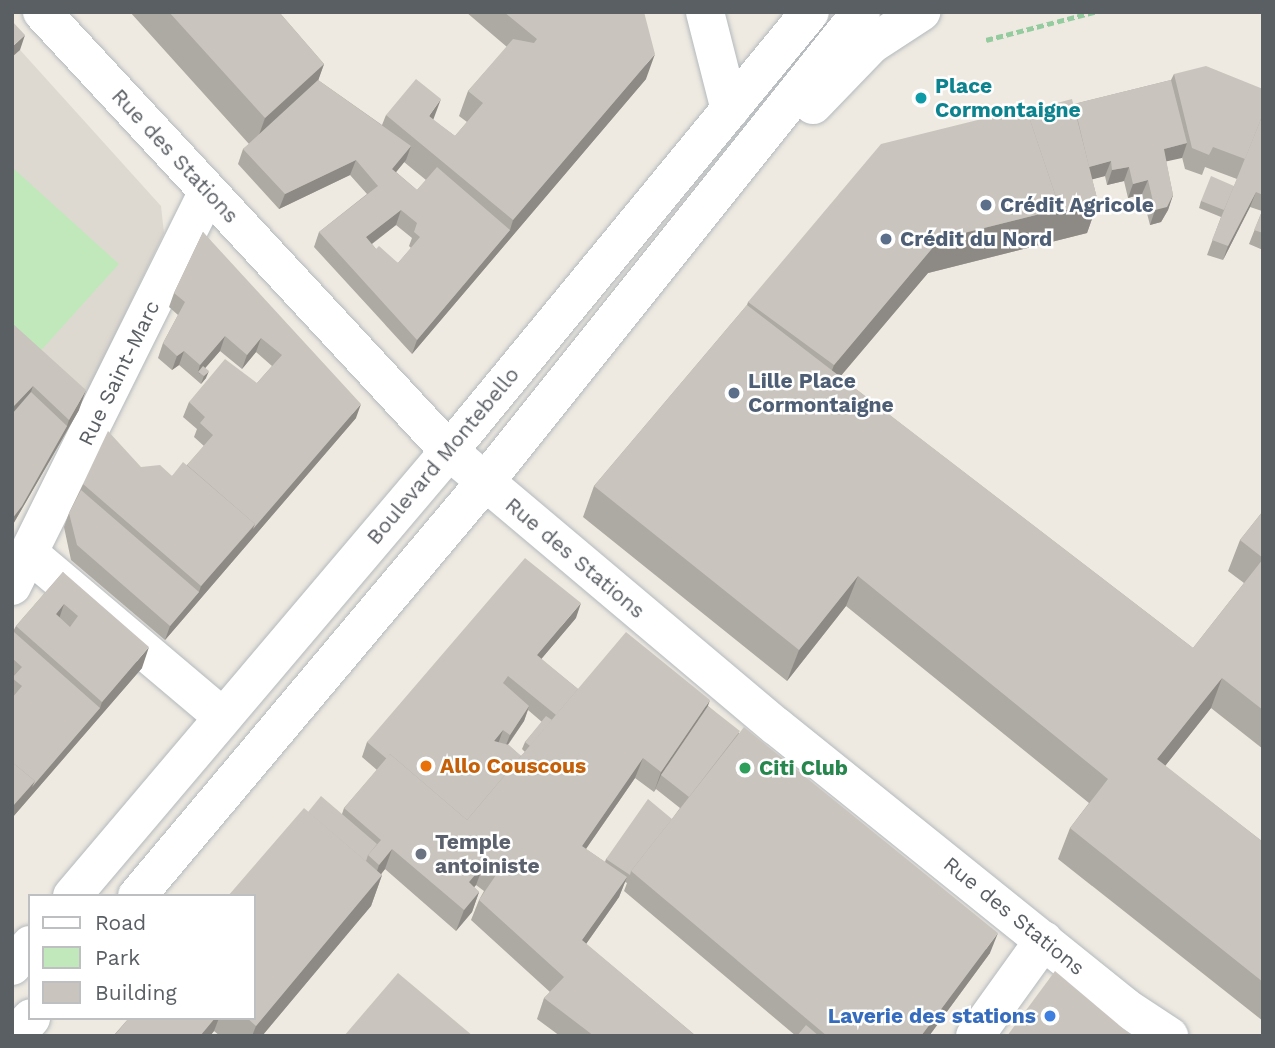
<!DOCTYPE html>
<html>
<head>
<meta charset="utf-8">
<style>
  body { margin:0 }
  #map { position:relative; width:1275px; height:1048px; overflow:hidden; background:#eeeae1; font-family:"Work Sans",sans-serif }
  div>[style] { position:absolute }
  .education>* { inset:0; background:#ded9d0 }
  .green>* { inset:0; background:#c0e8bb }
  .path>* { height:4.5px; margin-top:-2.25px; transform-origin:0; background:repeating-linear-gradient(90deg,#95cc9f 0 7px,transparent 0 10.5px) }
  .roads { filter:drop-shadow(0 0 2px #b4b9bd) drop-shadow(0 0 2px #b4b9bd) }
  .street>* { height:38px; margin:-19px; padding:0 19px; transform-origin:19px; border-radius:19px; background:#fff }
  .secondary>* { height:38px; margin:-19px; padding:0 19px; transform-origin:19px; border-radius:19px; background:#fff }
  .wall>* { inset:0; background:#ada9a3 }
  .shaded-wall>* { inset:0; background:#8d8a85 }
  .building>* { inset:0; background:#c9c5be }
  .dots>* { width:19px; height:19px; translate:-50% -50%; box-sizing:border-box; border:4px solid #fff; border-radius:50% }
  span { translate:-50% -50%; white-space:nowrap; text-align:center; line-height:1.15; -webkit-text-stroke:5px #fff; paint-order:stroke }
  .culture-label { font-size:21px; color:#0d838f; font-weight:700 }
  .left { translate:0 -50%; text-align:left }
  .street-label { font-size:21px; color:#5a5f64 }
  .service-label { font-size:21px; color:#4e5e75; font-weight:700 }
  .food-label { font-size:21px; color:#c56008; font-weight:700 }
  .leisure-label { font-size:21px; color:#27864d; font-weight:700 }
  .worship-label { font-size:21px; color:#5b616d; font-weight:700 }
  .shop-label { font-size:21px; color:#366cbe; font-weight:700 }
  .right { translate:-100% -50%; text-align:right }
  .frame { position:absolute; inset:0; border:14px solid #5a5f64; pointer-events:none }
  .legend { position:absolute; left:28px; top:894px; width:228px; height:126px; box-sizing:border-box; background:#fff; border:2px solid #bdbfc1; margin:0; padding:9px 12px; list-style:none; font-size:21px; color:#5a5f64 }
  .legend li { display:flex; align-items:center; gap:14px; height:35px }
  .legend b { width:35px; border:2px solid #bdbfc1 }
</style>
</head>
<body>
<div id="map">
  <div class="education">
    <i style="clip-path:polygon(12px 41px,161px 206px,164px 233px,79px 410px,12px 395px)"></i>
  </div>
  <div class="green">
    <i style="clip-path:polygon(12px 167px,119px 264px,36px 356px,12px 334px)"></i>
  </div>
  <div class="path">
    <i style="left:986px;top:12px;width:6px"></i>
    <i style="left:986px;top:40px;width:112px;rotate:-14.5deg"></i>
  </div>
  <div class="roads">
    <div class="street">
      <i style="left:42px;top:12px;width:599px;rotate:47.17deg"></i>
      <i style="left:449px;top:451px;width:427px;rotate:40.1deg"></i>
      <i style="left:776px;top:726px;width:448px;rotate:38.8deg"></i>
      <i style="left:1125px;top:1007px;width:53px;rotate:33.4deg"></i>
      <i style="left:705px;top:12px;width:101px;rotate:75.7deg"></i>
      <i style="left:31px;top:555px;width:251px;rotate:40.2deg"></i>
      <i style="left:12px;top:586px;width:440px;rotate:-63.6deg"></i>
      <i style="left:975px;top:1036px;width:118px;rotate:-54.3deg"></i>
    </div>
    <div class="secondary">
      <i style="left:813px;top:105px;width:85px;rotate:-46deg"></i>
      <i style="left:872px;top:44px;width:59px;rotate:-33.1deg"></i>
      <i style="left:72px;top:896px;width:583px;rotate:-49.73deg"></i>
      <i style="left:449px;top:451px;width:568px;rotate:-50.57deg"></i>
      <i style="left:137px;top:896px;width:541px;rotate:-49.95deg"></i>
      <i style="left:485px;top:482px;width:602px;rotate:-51.34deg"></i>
      <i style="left:12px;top:966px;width:28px;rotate:-49deg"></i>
      <i style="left:15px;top:1036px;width:24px;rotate:-48deg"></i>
    </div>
  </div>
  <div class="wall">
    <i style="clip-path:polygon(evenodd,130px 12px,279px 12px,324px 64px,318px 80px,382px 125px,386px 115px,433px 120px,455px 136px,467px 122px,459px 116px,468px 91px,507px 47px,466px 12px,644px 12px,646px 79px,412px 354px,314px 247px,319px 232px,367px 194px,350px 175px,279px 209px,238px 164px,243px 149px,249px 144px,130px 12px,404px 162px,426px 180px,417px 190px,396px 172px,404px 162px,130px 12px,396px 225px,412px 238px,409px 246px,411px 248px,398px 263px,376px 249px,372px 244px,396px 225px)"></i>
    <i style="clip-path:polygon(1174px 74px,1263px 89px,1263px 250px,1249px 244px,1262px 211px,1250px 207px,1223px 260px,1207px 255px,1221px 217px,1199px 208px,1201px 201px,1234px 186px,1237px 179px,1205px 167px,1202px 175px,1185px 169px,1182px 157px,1166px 161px,1173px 195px,1168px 210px,1161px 222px,1150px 225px,1142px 194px,1128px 198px,1124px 181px,1107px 185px,1105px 176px,1092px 179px,1098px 202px,1087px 233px,928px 273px,840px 377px,1193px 648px,1244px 583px,1228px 571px,1240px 540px,1263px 511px,1263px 749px,1211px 708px,1165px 766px,1263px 842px,1263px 1021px,1058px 859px,1070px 828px,1089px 803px,846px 606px,787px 681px,583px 517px,594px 486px,747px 305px,748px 302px,1027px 111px,1074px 104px,1171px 80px)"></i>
    <i style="clip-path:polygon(203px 232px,356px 418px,165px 640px,71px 560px,64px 527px,69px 513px,83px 484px,141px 467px,172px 476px,187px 465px,204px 446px,194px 437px,197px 429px,183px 417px,189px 402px,257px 383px,272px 366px,256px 352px,242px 369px,220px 351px,205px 368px,206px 378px,201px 384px,179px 365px,172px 370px,158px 358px,163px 343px,178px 315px,169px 307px,174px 293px)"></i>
    <i style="clip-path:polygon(12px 323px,79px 410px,12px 526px)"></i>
    <i style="clip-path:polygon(63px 572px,142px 668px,12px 818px,12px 633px,16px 626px)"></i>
    <i style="clip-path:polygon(evenodd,576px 618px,541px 659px,578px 689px,708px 706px,990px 953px,929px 1036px,796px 1036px,624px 891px,627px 883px,625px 882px,619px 897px,586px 944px,696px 1036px,560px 1036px,537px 1019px,544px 998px,550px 992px,471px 920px,479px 900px,484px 891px,476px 885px,474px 887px,479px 892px,472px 912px,456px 931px,385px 869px,381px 874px,382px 875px,371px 906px,262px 1036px,220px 1036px,214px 1031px,210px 1036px,108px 1036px,114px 1035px,129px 1018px,254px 1018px,308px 812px,342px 814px,344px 808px,377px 770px,362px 757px,367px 742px,576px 618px,528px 710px,542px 722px,525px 742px,522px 749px,525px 752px,521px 756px,508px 745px,524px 721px,528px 710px,576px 618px,635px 778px,654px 792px,656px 789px,680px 808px,672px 819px,606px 859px,605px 862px,586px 849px,635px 778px)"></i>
  </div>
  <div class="shaded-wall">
    <i style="clip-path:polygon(25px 35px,20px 50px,12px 57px,12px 47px)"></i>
    <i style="clip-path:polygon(655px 54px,646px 79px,412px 354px,417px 340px,510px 230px,513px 220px)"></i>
    <i style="clip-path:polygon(324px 64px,313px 95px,254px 149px,265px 118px)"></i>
    <i style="clip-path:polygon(441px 99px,432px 123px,429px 116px)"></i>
    <i style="clip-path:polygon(1187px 143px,1182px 158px,1159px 163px,1164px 149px)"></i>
    <i style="clip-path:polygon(411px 146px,406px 160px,387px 183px,392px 169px)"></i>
    <i style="clip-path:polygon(356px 160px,350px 175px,279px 209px,285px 194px)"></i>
    <i style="clip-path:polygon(1111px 161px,1105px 176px,1075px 184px,1080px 169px)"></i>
    <i style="clip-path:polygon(1129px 167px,1124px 181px,1107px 185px,1112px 170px)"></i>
    <i style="clip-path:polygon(1148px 180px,1142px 194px,1128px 198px,1133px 184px)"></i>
    <i style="clip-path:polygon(1256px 192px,1250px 207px,1223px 260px,1228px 246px)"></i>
    <i style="clip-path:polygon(1173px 195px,1168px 210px,1161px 222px,1150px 225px,1155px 210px)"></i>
    <i style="clip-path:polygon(1098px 202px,1087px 233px,928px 273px,821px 399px,834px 365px,940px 239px,1060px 209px)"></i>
    <i style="clip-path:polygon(401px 210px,396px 225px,361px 252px,366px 237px)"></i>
    <i style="clip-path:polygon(225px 336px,220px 351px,200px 374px,198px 372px,200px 365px)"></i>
    <i style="clip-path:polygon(261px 338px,256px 352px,242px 369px,247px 355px)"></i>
    <i style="clip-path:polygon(184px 351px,179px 365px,172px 370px,177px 356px)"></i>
    <i style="clip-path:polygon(209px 371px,206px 378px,201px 384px,204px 376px)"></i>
    <i style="clip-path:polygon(33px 386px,26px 407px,12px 421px,12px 408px)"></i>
    <i style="clip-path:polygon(86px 390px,79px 410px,12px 526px,12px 519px,67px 426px,69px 420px)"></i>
    <i style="clip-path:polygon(361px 404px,356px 418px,165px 640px,170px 626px,199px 592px,201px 586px)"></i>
    <i style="clip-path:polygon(858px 576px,846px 606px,787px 681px,799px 650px)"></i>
    <i style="clip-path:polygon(581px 603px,576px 618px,532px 670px,537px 655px)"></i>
    <i style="clip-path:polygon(64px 604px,57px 625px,56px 614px)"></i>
    <i style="clip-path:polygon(149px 647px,142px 668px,12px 818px,12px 807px,100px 708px,102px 702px)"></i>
    <i style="clip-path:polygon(1222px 678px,1211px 708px,1146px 790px,1157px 759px)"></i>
    <i style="clip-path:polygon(710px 700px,703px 720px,661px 775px,654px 792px,661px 772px)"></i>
    <i style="clip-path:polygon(529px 706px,524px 721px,504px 750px,510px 735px)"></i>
    <i style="clip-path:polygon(503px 730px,498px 744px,494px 741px)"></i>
    <i style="clip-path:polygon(643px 758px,635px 778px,574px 866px,582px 846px)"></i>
    <i style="clip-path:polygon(392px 849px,385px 869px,372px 886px,379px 865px)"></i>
    <i style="clip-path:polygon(484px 864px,476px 885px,461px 902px,469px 882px)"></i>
    <i style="clip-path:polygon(382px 875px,371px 906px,262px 1036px,252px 1036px,256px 1026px)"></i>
    <i style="clip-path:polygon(627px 877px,619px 897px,574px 961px,582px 940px)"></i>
    <i style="clip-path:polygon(479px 892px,472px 912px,456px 931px,464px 910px)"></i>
    <i style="clip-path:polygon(998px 933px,990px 953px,929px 1036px,921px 1036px)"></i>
    <i style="clip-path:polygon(215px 1018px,219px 1018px,214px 1031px,210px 1036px,200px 1036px)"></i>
  </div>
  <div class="building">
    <i style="clip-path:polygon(169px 12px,279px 12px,324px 64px,265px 118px)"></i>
    <i style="clip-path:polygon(504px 12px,644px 12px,655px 54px,513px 220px,386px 115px,416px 79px,441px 99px,429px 116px,455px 136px,483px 103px,468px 91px,513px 39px,534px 43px,537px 39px)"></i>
    <i style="clip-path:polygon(12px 21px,25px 35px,12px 47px)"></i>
    <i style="clip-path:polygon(1206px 66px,1263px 89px,1263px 114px,1245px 159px,1213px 147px,1209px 155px,1192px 148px,1174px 74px)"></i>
    <i style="clip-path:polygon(evenodd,318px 80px,411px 146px,392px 169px,417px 190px,437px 167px,510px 230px,417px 340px,319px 232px,378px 186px,356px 160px,285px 194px,243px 149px,318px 80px,401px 210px,417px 223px,414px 232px,420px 237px,398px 263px,379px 246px,376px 249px,366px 237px,401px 210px)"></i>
    <i style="clip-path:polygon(1171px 80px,1187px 143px,1164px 149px,1173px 195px,1167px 207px,1155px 210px,1148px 180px,1133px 184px,1129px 167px,1112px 170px,1111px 161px,1089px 167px,1074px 104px)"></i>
    <i style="clip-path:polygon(1072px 99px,1098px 202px,1059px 212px,1060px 209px,1027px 111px)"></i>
    <i style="clip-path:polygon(1026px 108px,1060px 209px,940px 239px,834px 365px,748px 302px,881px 144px)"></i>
    <i style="clip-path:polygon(1263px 114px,1263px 195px,1256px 192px,1228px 246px,1212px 240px)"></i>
    <i style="clip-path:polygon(1211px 176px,1234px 186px,1224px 210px,1201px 201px)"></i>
    <i style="clip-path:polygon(1263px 209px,1263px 233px,1254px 230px)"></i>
    <i style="clip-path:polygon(203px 232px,361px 404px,253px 529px,255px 524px,187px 465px,213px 435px,200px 423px,205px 417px,189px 402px,225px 359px,257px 383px,282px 355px,261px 338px,247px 355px,225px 336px,200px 365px,184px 351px,177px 356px,163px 343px,185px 302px,174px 293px)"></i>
    <i style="clip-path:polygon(747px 305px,1193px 648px,1263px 559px,1263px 710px,1222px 678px,1157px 759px,1263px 842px,1263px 982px,1070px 828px,1108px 779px,858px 576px,799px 650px,594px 486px)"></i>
    <i style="clip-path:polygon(12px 323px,86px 390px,69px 420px,33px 386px,12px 408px)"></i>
    <i style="clip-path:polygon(203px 366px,209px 371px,204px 376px,198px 372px)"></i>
    <i style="clip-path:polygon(31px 392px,67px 426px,22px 506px,12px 519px,12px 414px)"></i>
    <i style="clip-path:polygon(108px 431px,141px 467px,160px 465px,172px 476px,183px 462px,255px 524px,201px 586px,83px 484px)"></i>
    <i style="clip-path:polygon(81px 490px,199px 592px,170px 626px,77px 545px,69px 513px)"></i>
    <i style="clip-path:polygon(1263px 511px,1263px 558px,1240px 540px)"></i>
    <i style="clip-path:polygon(525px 558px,581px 603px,537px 655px,578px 689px,556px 715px,508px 676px,503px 683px,529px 706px,510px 735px,503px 730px,494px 741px,509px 745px,521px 756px,467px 820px,390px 754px,387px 759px,367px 742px)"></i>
    <i style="clip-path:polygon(evenodd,63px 572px,149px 647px,102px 702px,16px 626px,63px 572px,64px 604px,78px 616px,70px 627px,56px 614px,64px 604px)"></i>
    <i style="clip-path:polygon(14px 632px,100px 708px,32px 787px,35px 781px,12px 762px,12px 698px,22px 686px,12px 678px,22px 667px,12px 658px,12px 633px)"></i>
    <i style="clip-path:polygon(626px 632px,710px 700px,661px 772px,643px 758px,582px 846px,627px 877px,582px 940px,696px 1036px,594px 1036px,544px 998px,564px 977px,479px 900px,496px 875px,484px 864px,469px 882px,479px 892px,464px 910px,392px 849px,379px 865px,368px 855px,381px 840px,344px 808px,390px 754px,467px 820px)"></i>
    <i style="clip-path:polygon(708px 706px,740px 731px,689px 797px,661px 775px)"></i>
    <i style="clip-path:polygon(546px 716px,552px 720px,530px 746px,525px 742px)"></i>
    <i style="clip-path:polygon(744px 727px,998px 933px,921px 1036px,827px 1036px,631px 871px)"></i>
    <i style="clip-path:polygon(12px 762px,35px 781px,12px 807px)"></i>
    <i style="clip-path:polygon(321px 796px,377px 844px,368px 855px,366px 861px,376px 870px,308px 812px)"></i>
    <i style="clip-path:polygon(648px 799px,672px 819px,631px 871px,630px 875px,606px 859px)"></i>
    <i style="clip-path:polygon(304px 808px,382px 875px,256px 1026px,247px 1018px,254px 1018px,254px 896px,228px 896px)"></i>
    <i style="clip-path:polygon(1055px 971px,1132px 1036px,1007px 1036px)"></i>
    <i style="clip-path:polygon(398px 973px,473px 1036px,344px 1036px)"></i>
    <i style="clip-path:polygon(129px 1018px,215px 1018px,200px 1036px,114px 1036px)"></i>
    <i style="clip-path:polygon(806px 1025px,819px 1036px,797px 1036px)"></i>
  </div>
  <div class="dots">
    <i style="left:921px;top:98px;background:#0f9aa8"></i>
    <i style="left:986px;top:205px;background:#5c6f8a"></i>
    <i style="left:886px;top:239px;background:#5c6f8a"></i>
    <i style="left:734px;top:393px;background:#5c6f8a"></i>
    <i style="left:426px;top:766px;background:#e8710a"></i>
    <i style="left:745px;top:768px;background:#2e9e5b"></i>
    <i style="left:421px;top:854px;background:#6b7280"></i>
    <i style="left:1050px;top:1016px;background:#3f7fe0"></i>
  </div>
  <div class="culture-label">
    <span class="left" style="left:935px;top:98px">Place<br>Cormontaigne</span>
  </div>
  <div class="street-label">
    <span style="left:175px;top:156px;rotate:47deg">Rue des Stations</span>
    <span style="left:119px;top:373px;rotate:-64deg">Rue Saint-Marc</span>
    <span style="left:443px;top:456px;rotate:-50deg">Boulevard Montebello</span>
    <span style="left:575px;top:558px;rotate:40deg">Rue des Stations</span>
    <span style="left:1014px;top:916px;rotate:39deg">Rue des Stations</span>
  </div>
  <div class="service-label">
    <span class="left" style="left:1000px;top:205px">Crédit Agricole</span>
    <span class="left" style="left:900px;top:239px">Crédit du Nord</span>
    <span class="left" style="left:748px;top:393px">Lille Place<br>Cormontaigne</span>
  </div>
  <div class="food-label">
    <span class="left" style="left:440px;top:766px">Allo Couscous</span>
  </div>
  <div class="leisure-label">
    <span class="left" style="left:759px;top:768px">Citi Club</span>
  </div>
  <div class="worship-label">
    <span class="left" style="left:435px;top:854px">Temple<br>antoiniste</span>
  </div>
  <div class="shop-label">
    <span class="right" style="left:1036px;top:1016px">Laverie des stations</span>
  </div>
  <div class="frame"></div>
  <ul class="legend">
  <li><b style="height:9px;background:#fff"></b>Road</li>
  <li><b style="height:19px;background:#c0e8bb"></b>Park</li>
  <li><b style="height:19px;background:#c9c5be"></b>Building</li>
  </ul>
</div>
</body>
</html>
